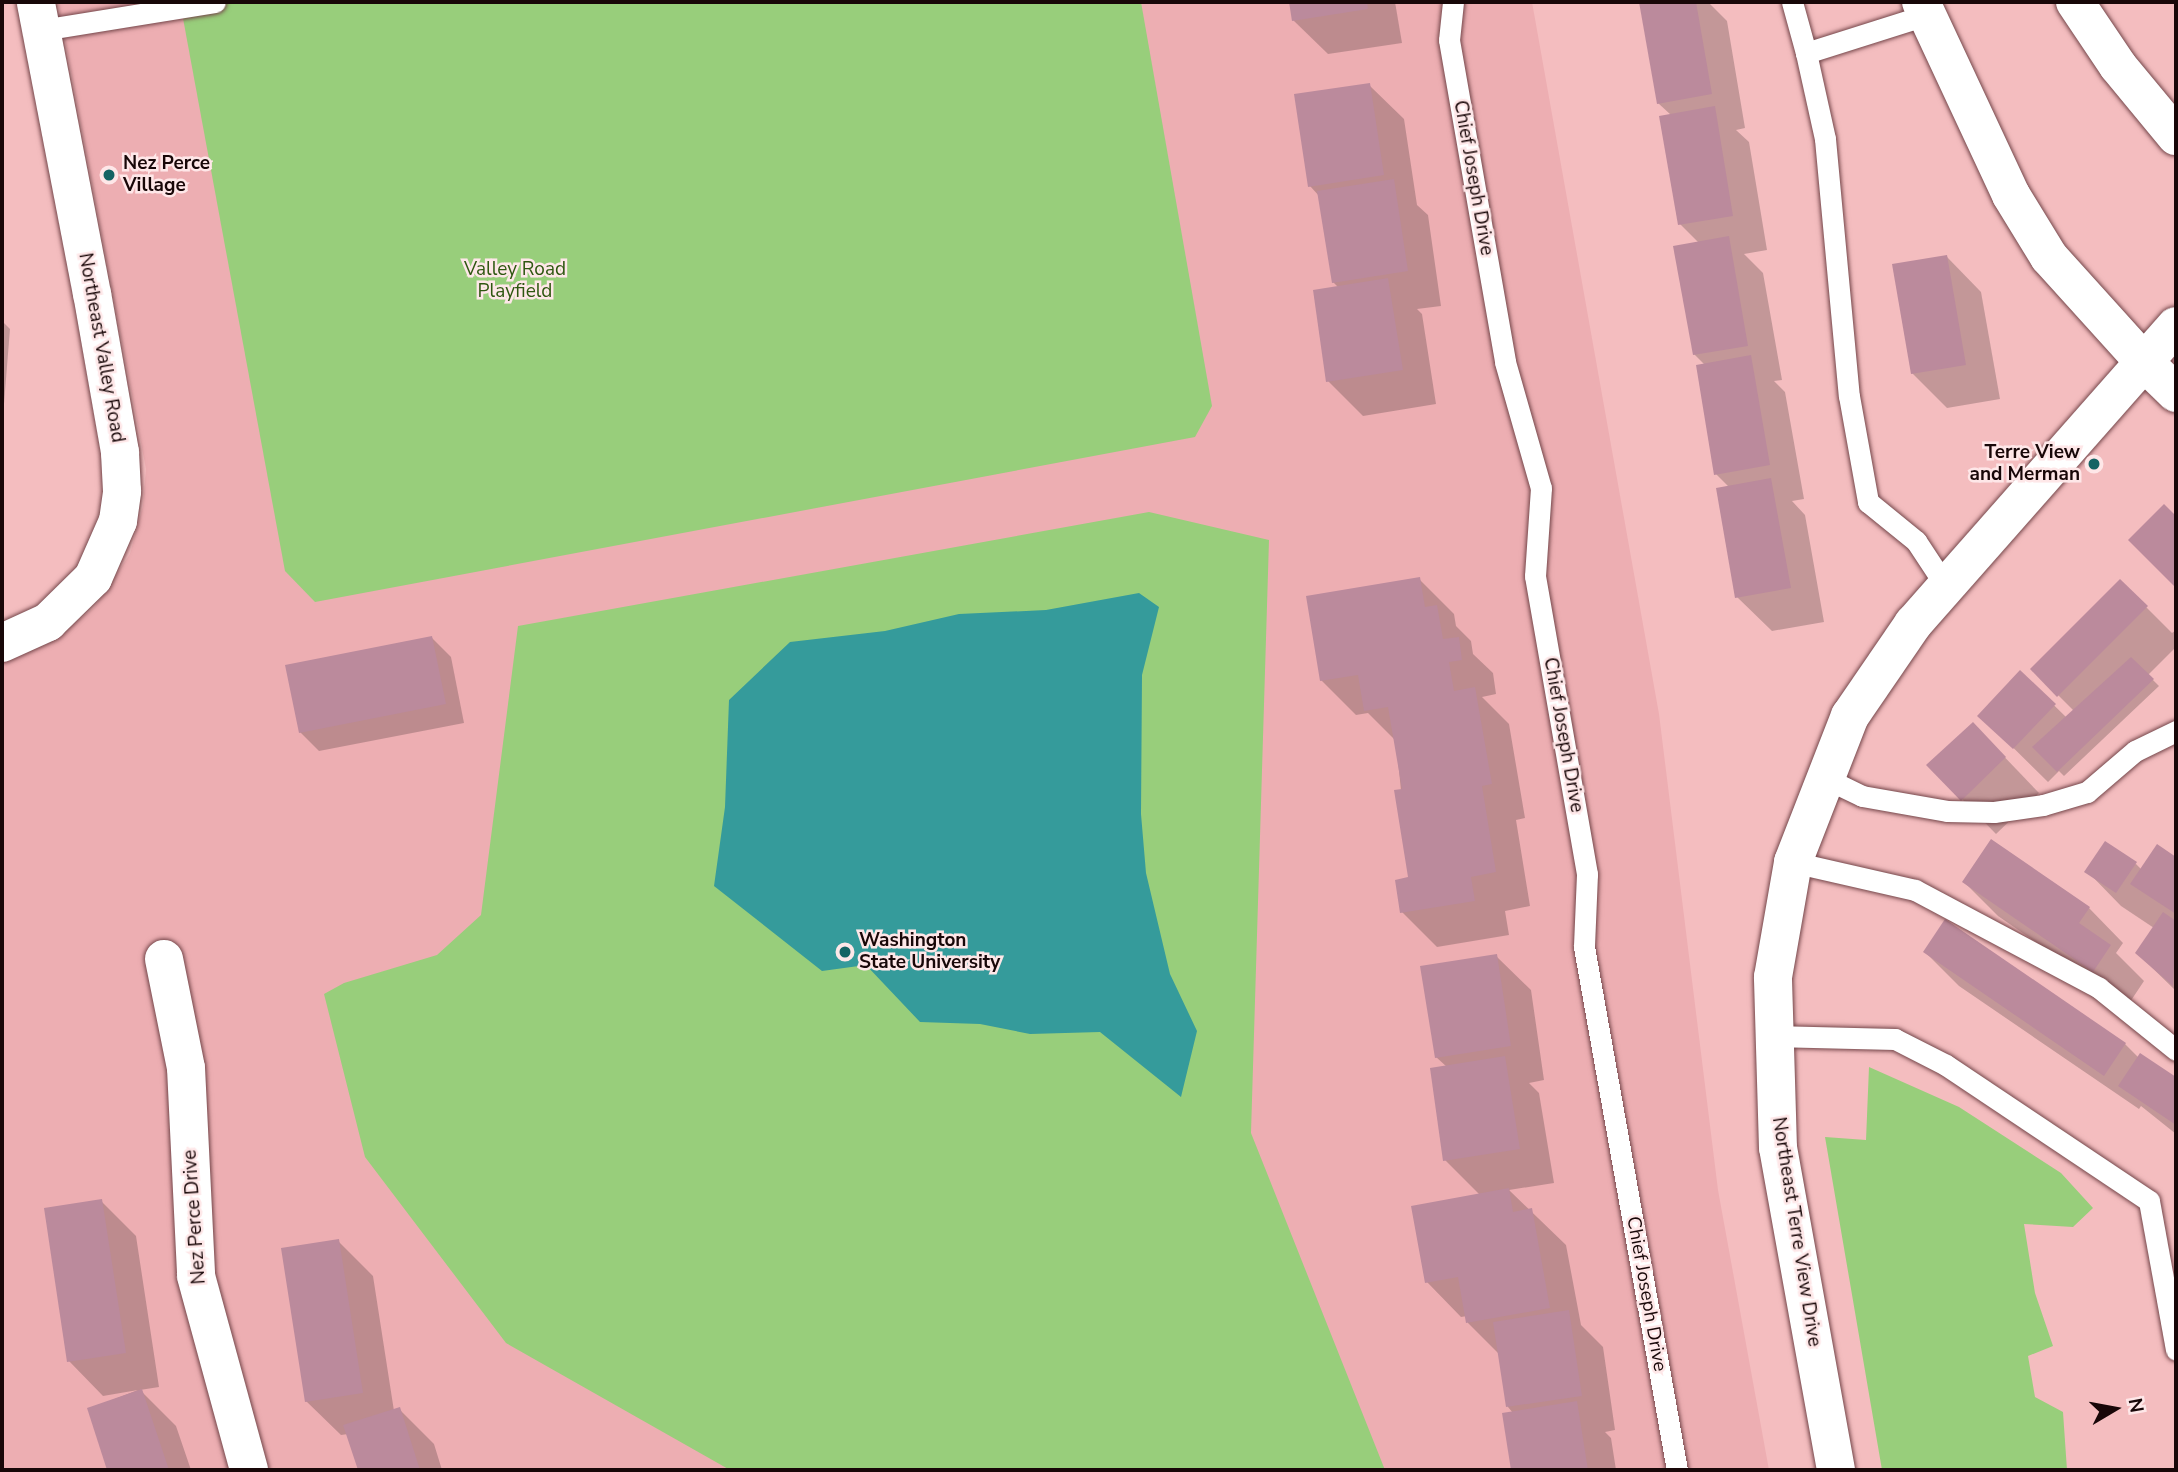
<!DOCTYPE html>
<html>
<head>
<meta charset="utf-8">
<style>
  body { margin:0 }
  #map { position:relative; width:2178px; height:1472px; overflow:hidden; background:#f4bdbf; font-family:"Nunito Sans",sans-serif }
  div>[style] { position:absolute }
  .built>* { inset:0; background:#edaeb2 }
  .green>* { inset:0; background:#98ce7b }
  .water>* { inset:0; background:#359b9b }
  .shadow>* { inset:0; background:#0003 }
  .building>* { inset:0; background:#bb8a9c }
  .roads { filter:drop-shadow(0 0 2px #74464a) drop-shadow(0 0 2px #74464a) }
  .lane>* { height:21px; margin:-10.5px; padding:0 10.5px; transform-origin:10.5px; border-radius:10.5px; background:#fff }
  .street>* { height:38px; margin:-19px; padding:0 19px; transform-origin:19px; border-radius:19px; background:#fff }
  .secondary>* { height:38px; margin:-19px; padding:0 19px; transform-origin:19px; border-radius:19px; background:#fff }
  .dots>* { width:19px; height:19px; translate:-50% -50%; box-sizing:border-box; border:4px solid #fee7e8; border-radius:50% }
  span { translate:-50% -50%; white-space:nowrap; text-align:center; line-height:1.15; -webkit-text-stroke:5px #fee7e8; paint-order:stroke }
  .poi-label { font-size:19px; color:#180708; font-weight:700 }
  .left { translate:0 -50%; text-align:left }
  .right { translate:-100% -50%; text-align:right }
  .street-label { font-size:19px; color:#180708 }
  .park-label { font-size:19px; color:#2e5710 }
  .frame { position:absolute; inset:0; border:4px solid #180708; pointer-events:none }
  .north { position:absolute; left:2080px; top:1374px; width:70px; height:70px; -webkit-text-stroke:5px #fee7e8; paint-order:stroke; rotate:80deg; font-size:19px; font-weight:700; line-height:28px; text-align:center; color:#180708 }
  .north::after { content:''; display:block; margin:auto; width:24px; height:32px; background:#180708; clip-path:polygon(50% 0,100% 100%,50% 72%,0 100%) }
</style>
</head>
<body>
<div id="map">
  <div class="built">
    <i style="clip-path:polygon(58px 2px,1532px 2px,1659px 714px,1718px 1190px,1769px 1470px,2px 1470px,2px 663px,53px 640px,94px 608px,130px 554px,143px 506px,146px 469px)"></i>
  </div>
  <div class="green">
    <i style="clip-path:polygon(180px 2px,1141px 2px,1212px 406px,1195px 437px,315px 602px,285px 571px)"></i>
    <i style="clip-path:polygon(1149px 512px,1269px 540px,1251px 1133px,1385px 1470px,730px 1470px,506px 1343px,365px 1157px,324px 994px,344px 983px,437px 955px,481px 915px,518px 626px)"></i>
    <i style="clip-path:polygon(1869px 1067px,1959px 1107px,2061px 1173px,2093px 1208px,2073px 1227px,2024px 1224px,2035px 1293px,2053px 1346px,2028px 1356px,2035px 1397px,2063px 1412px,2067px 1470px,1882px 1470px,1825px 1137px,1866px 1140px)"></i>
  </div>
  <div class="water">
    <i style="clip-path:polygon(1139px 593px,1159px 607px,1142px 675px,1141px 814px,1146px 873px,1170px 974px,1197px 1031px,1181px 1097px,1100px 1032px,1030px 1034px,980px 1024px,920px 1022px,866px 965px,822px 971px,714px 886px,725px 807px,729px 700px,790px 642px,885px 631px,959px 614px,1046px 610px)"></i>
  </div>
  <div class="shadow">
    <i style="clip-path:polygon(1291px 2px,1395px 2px,1402px 43px,1328px 54px,1293px 20px)"></i>
    <i style="clip-path:polygon(1640px 2px,1723px 2px,1710px 4px,1727px 21px,1745px 128px,1736px 130px,1749px 142px,1767px 250px,1744px 254px,1763px 273px,1782px 380px,1774px 381px,1785px 392px,1804px 499px,1792px 501px,1805px 515px,1824px 622px,1772px 631px,1737px 597px,1730px 488px,1716px 474px,1705px 365px,1694px 354px,1699px 243px,1680px 224px,1671px 115px,1658px 103px)"></i>
    <i style="clip-path:polygon(1369px 85px,1404px 119px,1417px 205px,1428px 215px,1441px 306px,1417px 309px,1422px 314px,1436px 404px,1363px 416px,1328px 381px,1338px 287px,1333px 282px,1320px 197px,1310px 186px)"></i>
    <i style="clip-path:polygon(1947px 257px,1981px 292px,2000px 399px,1947px 408px,1912px 373px)"></i>
    <i style="clip-path:polygon(2px 321px,10px 329px,4px 404px,2px 404px)"></i>
    <i style="clip-path:polygon(1419px 579px,1454px 614px,1456px 626px,1471px 641px,1473px 654px,1493px 673px,1496px 694px,1482px 697px,1509px 724px,1525px 818px,1516px 820px,1530px 906px,1505px 911px,1509px 935px,1437px 947px,1402px 912px,1410px 879px,1396px 741px,1368px 713px,1356px 715px,1321px 680px)"></i>
    <i style="clip-path:polygon(2120px 581px,2172px 633px,2176px 630px,2176px 647px,2148px 675px,2159px 686px,2064px 776px,2059px 771px,2048px 782px,1980px 715px,2020px 672px,2067px 718px,2074px 711px,2032px 669px)"></i>
    <i style="clip-path:polygon(432px 638px,451px 657px,464px 723px,319px 751px,300px 732px)"></i>
    <i style="clip-path:polygon(1973px 724px,2039px 793px,1996px 834px,1962px 799px)"></i>
    <i style="clip-path:polygon(2157px 847px,2176px 860px,2176px 991px,2137px 953px,2154px 928px,2121px 906px,2087px 871px,2136px 864px,2142px 870px)"></i>
    <i style="clip-path:polygon(1964px 882px,2089px 908px,2123px 943px,2116px 953px,2144px 981px,2128px 1005px,1998px 916px)"></i>
    <i style="clip-path:polygon(1925px 952px,2125px 1044px,2139px 1058px,2141px 1055px,2176px 1079px,2176px 1134px,2141px 1106px,2139px 1109px,1959px 986px)"></i>
    <i style="clip-path:polygon(1496px 956px,1531px 990px,1544px 1080px,1529px 1083px,1539px 1093px,1554px 1183px,1509px 1190px,1566px 1245px,1581px 1325px,1603px 1347px,1615px 1430px,1605px 1432px,1611px 1438px,1616px 1470px,1512px 1470px,1504px 1414px,1513px 1413px,1508px 1407px,1499px 1354px,1468px 1323px,1467px 1316px,1461px 1317px,1427px 1282px,1480px 1195px,1445px 1160px,1447px 1067px,1436px 1057px)"></i>
    <i style="clip-path:polygon(101px 1201px,136px 1236px,159px 1387px,140px 1390px,176px 1426px,191px 1470px,109px 1470px,89px 1409px,138px 1390px,103px 1396px,69px 1361px)"></i>
    <i style="clip-path:polygon(338px 1241px,373px 1276px,394px 1411px,399px 1409px,434px 1444px,442px 1470px,360px 1470px,348px 1434px,341px 1435px,306px 1401px)"></i>
  </div>
  <div class="building">
    <i style="clip-path:polygon(1289px 2px,1367px 2px,1368px 9px,1292px 21px)"></i>
    <i style="clip-path:polygon(1639px 2px,1696px 2px,1712px 94px,1657px 104px)"></i>
    <i style="clip-path:polygon(1370px 83px,1384px 175px,1308px 187px,1294px 94px)"></i>
    <i style="clip-path:polygon(1715px 106px,1733px 216px,1678px 225px,1659px 116px)"></i>
    <i style="clip-path:polygon(1394px 179px,1408px 271px,1332px 283px,1317px 191px)"></i>
    <i style="clip-path:polygon(1729px 236px,1748px 346px,1693px 355px,1673px 246px)"></i>
    <i style="clip-path:polygon(1947px 255px,1966px 365px,1911px 374px,1892px 264px)"></i>
    <i style="clip-path:polygon(1388px 278px,1403px 370px,1326px 382px,1313px 290px)"></i>
    <i style="clip-path:polygon(1751px 355px,1770px 465px,1714px 475px,1696px 365px)"></i>
    <i style="clip-path:polygon(1771px 478px,1791px 588px,1735px 598px,1716px 488px)"></i>
    <i style="clip-path:polygon(2164px 504px,2176px 516px,2176px 588px,2128px 540px)"></i>
    <i style="clip-path:polygon(1420px 577px,1425px 607px,1437px 605px,1443px 639px,1459px 637px,1462px 660px,1449px 662px,1454px 691px,1475px 687px,1492px 784px,1482px 786px,1496px 872px,1471px 877px,1475px 901px,1400px 913px,1395px 880px,1408px 877px,1394px 790px,1402px 789px,1388px 707px,1364px 711px,1358px 675px,1320px 681px,1306px 596px)"></i>
    <i style="clip-path:polygon(2120px 579px,2148px 606px,2057px 697px,2030px 669px)"></i>
    <i style="clip-path:polygon(432px 636px,446px 704px,299px 733px,285px 665px)"></i>
    <i style="clip-path:polygon(2131px 657px,2154px 679px,2057px 772px,2032px 747px)"></i>
    <i style="clip-path:polygon(2020px 670px,2056px 704px,2013px 749px,1977px 716px)"></i>
    <i style="clip-path:polygon(1973px 722px,2006px 757px,1961px 801px,1926px 765px)"></i>
    <i style="clip-path:polygon(1991px 839px,2090px 907px,2079px 923px,2111px 945px,2093px 972px,1962px 882px)"></i>
    <i style="clip-path:polygon(2105px 841px,2137px 862px,2116px 893px,2084px 872px)"></i>
    <i style="clip-path:polygon(2157px 844px,2176px 857px,2176px 914px,2130px 884px)"></i>
    <i style="clip-path:polygon(2163px 912px,2176px 921px,2173px 986px,2135px 953px)"></i>
    <i style="clip-path:polygon(1945px 919px,2126px 1043px,2104px 1076px,1923px 952px)"></i>
    <i style="clip-path:polygon(1497px 954px,1511px 1046px,1435px 1058px,1420px 966px)"></i>
    <i style="clip-path:polygon(2140px 1053px,2176px 1077px,2176px 1125px,2118px 1086px)"></i>
    <i style="clip-path:polygon(1505px 1056px,1520px 1149px,1443px 1161px,1430px 1068px)"></i>
    <i style="clip-path:polygon(1509px 1188px,1513px 1212px,1532px 1208px,1550px 1308px,1466px 1323px,1458px 1277px,1425px 1283px,1411px 1206px)"></i>
    <i style="clip-path:polygon(102px 1199px,126px 1353px,67px 1362px,44px 1208px)"></i>
    <i style="clip-path:polygon(339px 1239px,363px 1393px,305px 1402px,281px 1248px)"></i>
    <i style="clip-path:polygon(1569px 1310px,1582px 1396px,1506px 1407px,1493px 1322px)"></i>
    <i style="clip-path:polygon(142px 1389px,169px 1470px,107px 1470px,87px 1408px)"></i>
    <i style="clip-path:polygon(1577px 1401px,1588px 1470px,1511px 1470px,1502px 1413px)"></i>
    <i style="clip-path:polygon(400px 1407px,420px 1470px,358px 1470px,343px 1425px)"></i>
  </div>
  <div class="roads">
    <div class="lane">
      <i style="left:1453px;top:2px;width:38px;rotate:96deg"></i>
      <i style="left:1449px;top:40px;width:327px;rotate:80.1deg"></i>
      <i style="left:1505px;top:362px;width:131px;rotate:74.1deg"></i>
      <i style="left:1541px;top:488px;width:88px;rotate:93.9deg"></i>
      <i style="left:1535px;top:576px;width:303px;rotate:80.1deg"></i>
      <i style="left:1587px;top:874px;width:73px;rotate:92.4deg"></i>
      <i style="left:1584px;top:947px;width:531px;rotate:79.92deg"></i>
      <i style="left:1792px;top:2px;width:53px;rotate:74.6deg"></i>
      <i style="left:1926px;top:15px;width:126px;rotate:162.4deg"></i>
      <i style="left:1806px;top:53px;width:88px;rotate:77.5deg"></i>
      <i style="left:1825px;top:139px;width:258px;rotate:84.7deg"></i>
      <i style="left:1849px;top:396px;width:108px;rotate:79.8deg"></i>
      <i style="left:1868px;top:502px;width:62px;rotate:39.1deg"></i>
      <i style="left:1916px;top:541px;width:53px;rotate:56.6deg"></i>
      <i style="left:42px;top:30px;width:175px;rotate:-9.2deg"></i>
      <i style="left:1825px;top:778px;width:41px;rotate:25.9deg"></i>
      <i style="left:1862px;top:796px;width:86px;rotate:10deg"></i>
      <i style="left:1947px;top:811px;width:47px;rotate:1.2deg"></i>
      <i style="left:1994px;top:812px;width:49px;rotate:-8.1deg"></i>
      <i style="left:2043px;top:805px;width:46px;rotate:-16.5deg"></i>
      <i style="left:2087px;top:792px;width:63px;rotate:-40.5deg"></i>
      <i style="left:2135px;top:751px;width:46px;rotate:-26deg"></i>
      <i style="left:1793px;top:862px;width:125px;rotate:12.9deg"></i>
      <i style="left:1915px;top:890px;width:208px;rotate:28deg"></i>
      <i style="left:2099px;top:988px;width:99px;rotate:38.8deg"></i>
      <i style="left:1772px;top:1036px;width:123px;rotate:1.4deg"></i>
      <i style="left:1895px;top:1039px;width:57px;rotate:27deg"></i>
      <i style="left:1946px;top:1065px;width:244px;rotate:33.8deg"></i>
      <i style="left:2149px;top:1201px;width:151px;rotate:79.7deg"></i>
    </div>
    <div class="street">
      <i style="left:2075px;top:2px;width:77px;rotate:56.1deg"></i>
      <i style="left:2118px;top:66px;width:91px;rotate:50.4deg"></i>
      <i style="left:2143px;top:361px;width:46px;rotate:44.1deg"></i>
      <i style="left:164px;top:959px;width:111px;rotate:78.6deg"></i>
      <i style="left:186px;top:1068px;width:208px;rotate:87.2deg"></i>
      <i style="left:196px;top:1276px;width:201px;rotate:74.7deg"></i>
    </div>
    <div class="secondary">
      <i style="left:1921px;top:2px;width:213px;rotate:65deg"></i>
      <i style="left:2011px;top:195px;width:73px;rotate:58.5deg"></i>
      <i style="left:2049px;top:257px;width:140px;rotate:47.9deg"></i>
      <i style="left:2px;top:643px;width:51px;rotate:-24.5deg"></i>
      <i style="left:48px;top:622px;width:63px;rotate:-44.4deg"></i>
      <i style="left:93px;top:578px;width:62px;rotate:-66.3deg"></i>
      <i style="left:118px;top:521px;width:30px;rotate:-82deg"></i>
      <i style="left:122px;top:491px;width:39px;rotate:-93deg"></i>
      <i style="left:120px;top:452px;width:160px;rotate:-100deg"></i>
      <i style="left:92px;top:294px;width:297px;rotate:-100.9deg"></i>
      <i style="left:1836px;top:1470px;width:327px;rotate:-100.2deg"></i>
      <i style="left:1778px;top:1148px;width:171px;rotate:-91.7deg"></i>
      <i style="left:1773px;top:977px;width:117px;rotate:-80.1deg"></i>
      <i style="left:1793px;top:862px;width:157px;rotate:-68.7deg"></i>
      <i style="left:1850px;top:716px;width:112px;rotate:-55.6deg"></i>
      <i style="left:1913px;top:624px;width:397px;rotate:-48.6deg"></i>
    </div>
  </div>
  <div class="dots">
    <i style="left:109px;top:175px;background:#146464"></i>
    <i style="left:2094px;top:464px;background:#146464"></i>
    <i style="left:845px;top:952px;background:#146464"></i>
  </div>
  <div class="poi-label">
    <span class="left" style="left:123px;top:175px">Nez Perce<br>Village</span>
    <span class="right" style="left:2080px;top:464px">Terre View<br>and Merman</span>
    <span class="left" style="left:859px;top:952px">Washington<br>State University</span>
  </div>
  <div class="street-label">
    <span style="left:1473px;top:178px;rotate:80deg">Chief Joseph Drive</span>
    <span style="left:101px;top:348px;rotate:80deg">Northeast Valley Road</span>
    <span style="left:1563px;top:735px;rotate:80deg">Chief Joseph Drive</span>
    <span style="left:195px;top:1217px;rotate:-94deg">Nez Perce Drive</span>
    <span style="left:1796px;top:1232px;rotate:81deg">Northeast Terre View Drive</span>
    <span style="left:1646px;top:1294px;rotate:80deg">Chief Joseph Drive</span>
  </div>
  <div class="park-label">
    <span style="left:515px;top:281px">Valley Road<br>Playfield</span>
  </div>
  <div class="frame"></div>
  <div class="north">N</div>
</div>
</body>
</html>
